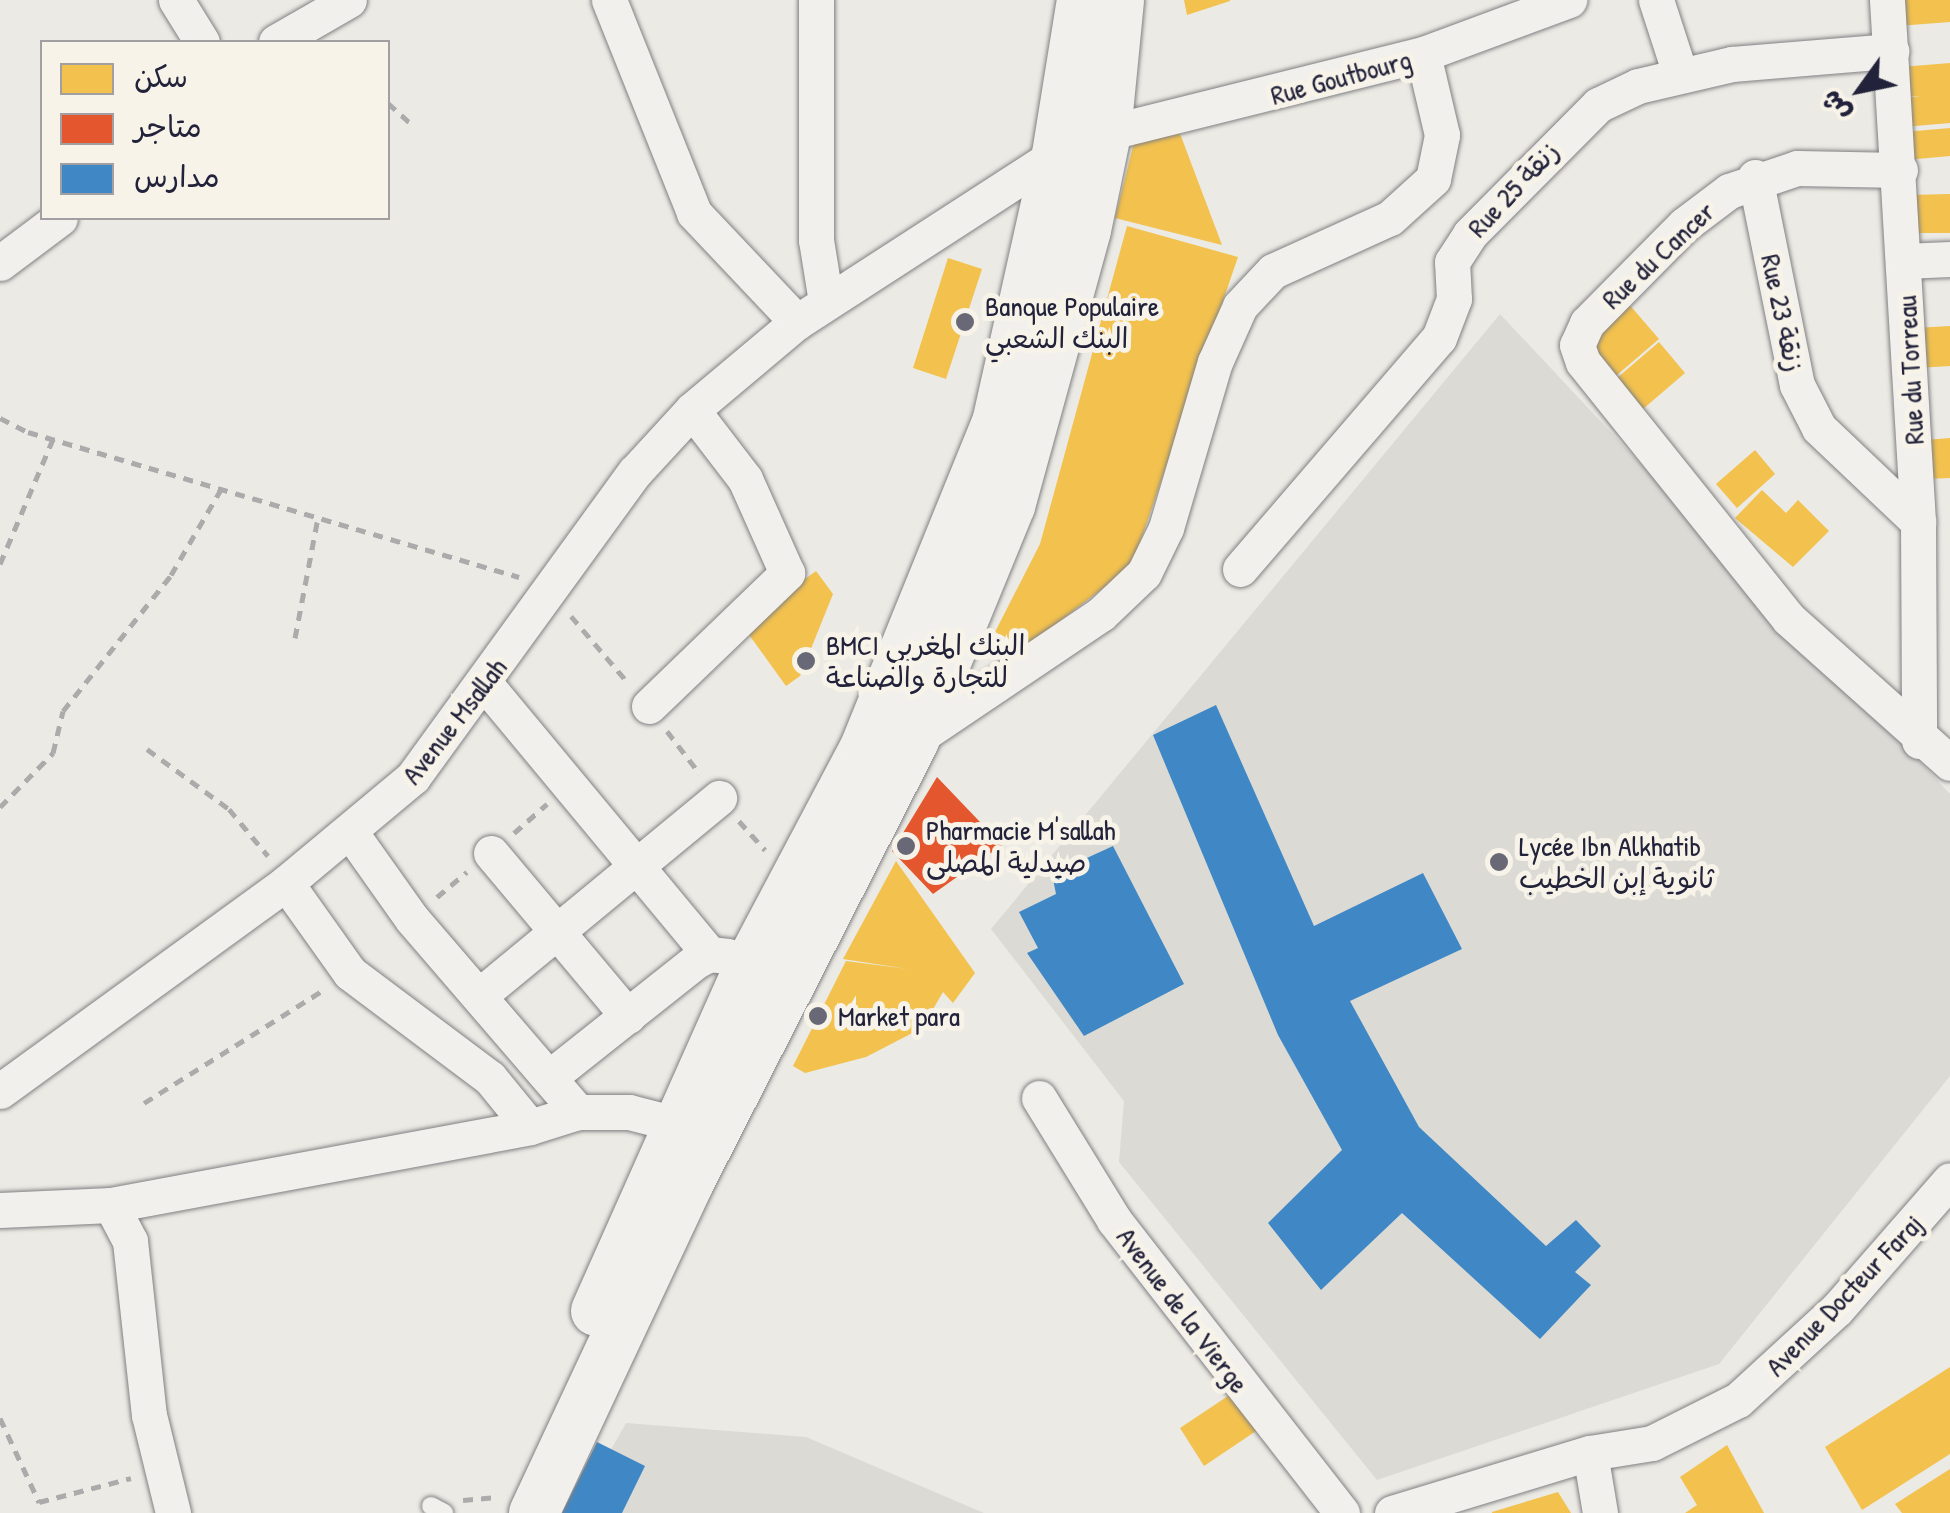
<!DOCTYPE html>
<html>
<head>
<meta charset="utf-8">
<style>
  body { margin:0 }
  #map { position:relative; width:1950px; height:1513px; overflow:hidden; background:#ebeae4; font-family:"Patrick Hand","Playpen Sans Arabic",sans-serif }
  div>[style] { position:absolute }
  .built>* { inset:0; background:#dcdad5 }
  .homes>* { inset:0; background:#f2c14e }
  .shops>* { inset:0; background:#e4572e }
  .schools>* { inset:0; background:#3f88c5 }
  .path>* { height:5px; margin-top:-2.5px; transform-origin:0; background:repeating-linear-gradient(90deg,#acabac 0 10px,transparent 0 18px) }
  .roads { filter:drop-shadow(0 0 2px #818083) drop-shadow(0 0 2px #818083) }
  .lane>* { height:18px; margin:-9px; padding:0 9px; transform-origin:9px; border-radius:9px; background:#f1f0ec }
  .street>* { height:35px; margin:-17.5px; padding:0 17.5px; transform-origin:17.5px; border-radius:17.5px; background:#f1f0ec }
  .secondary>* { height:50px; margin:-25px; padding:0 25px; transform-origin:25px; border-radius:25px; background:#f1f0ec }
  .dots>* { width:28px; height:28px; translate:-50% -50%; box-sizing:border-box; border:5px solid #f7f3e8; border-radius:50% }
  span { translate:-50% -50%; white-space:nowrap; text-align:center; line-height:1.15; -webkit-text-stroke:10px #f7f3e8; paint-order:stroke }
  .street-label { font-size:28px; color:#22223b }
  .poi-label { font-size:28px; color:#22223b }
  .left { translate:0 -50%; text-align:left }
  .legend { position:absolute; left:40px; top:40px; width:350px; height:180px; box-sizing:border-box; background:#f7f3e8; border:2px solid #a29fa3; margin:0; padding:12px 18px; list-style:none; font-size:30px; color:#22223b }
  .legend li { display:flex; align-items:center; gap:20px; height:50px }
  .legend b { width:50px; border:2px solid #a29fa3 }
  .north { position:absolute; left:1810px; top:40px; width:100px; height:100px; -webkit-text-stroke:8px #f7f3e8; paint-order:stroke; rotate:237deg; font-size:28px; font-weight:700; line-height:40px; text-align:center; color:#22223b }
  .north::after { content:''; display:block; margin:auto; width:35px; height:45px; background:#22223b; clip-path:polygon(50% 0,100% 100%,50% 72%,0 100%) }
</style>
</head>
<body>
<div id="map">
  <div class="built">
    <i style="clip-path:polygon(1500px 314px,1950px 794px,1950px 1076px,1719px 1364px,1377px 1480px,1119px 1162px,1124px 1101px,991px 929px)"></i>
    <i style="clip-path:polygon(626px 1423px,806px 1437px,984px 1513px,575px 1513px)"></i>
  </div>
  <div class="homes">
    <i style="clip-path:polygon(1184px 0,1230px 0,1230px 1px,1187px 15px)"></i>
    <i style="clip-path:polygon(1896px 0,1950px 0,1950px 22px,1898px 26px)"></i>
    <i style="clip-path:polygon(1950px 63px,1950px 123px,1903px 127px,1900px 98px,1921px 96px,1904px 96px,1901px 67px)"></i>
    <i style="clip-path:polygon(1176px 123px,1222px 245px,1115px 218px,1137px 131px)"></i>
    <i style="clip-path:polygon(1950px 128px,1950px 156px,1906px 160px,1904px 132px)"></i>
    <i style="clip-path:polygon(1950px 194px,1950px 233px,1910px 233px,1909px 195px)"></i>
    <i style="clip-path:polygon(1127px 226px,1238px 257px,1132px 566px,1026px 647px,995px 632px,1040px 544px)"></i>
    <i style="clip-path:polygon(948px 258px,982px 269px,946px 379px,913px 368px)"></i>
    <i style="clip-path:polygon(1621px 295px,1659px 339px,1610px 381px,1590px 341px)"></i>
    <i style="clip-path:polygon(1950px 326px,1950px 366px,1917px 368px,1914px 328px)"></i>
    <i style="clip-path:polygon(1659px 342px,1685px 373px,1643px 409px,1617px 378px)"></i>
    <i style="clip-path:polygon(1950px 438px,1950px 478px,1927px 479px,1925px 440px)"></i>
    <i style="clip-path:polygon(1755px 450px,1775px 474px,1737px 508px,1716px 484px)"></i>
    <i style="clip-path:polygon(1762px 490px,1786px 513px,1798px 500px,1829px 531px,1793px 567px,1735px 518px)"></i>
    <i style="clip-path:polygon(816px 571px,833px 594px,800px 676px,786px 686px,742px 625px)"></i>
    <i style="clip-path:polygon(896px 861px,975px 973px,953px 1003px,943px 992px,922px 1028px,866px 1057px,805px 1073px,793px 1066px,846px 961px,908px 969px,843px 959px)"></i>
    <i style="clip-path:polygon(1950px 1367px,1950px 1454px,1862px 1510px,1825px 1447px)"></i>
    <i style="clip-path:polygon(1234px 1392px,1259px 1429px,1204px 1466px,1180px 1428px)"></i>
    <i style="clip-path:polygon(1727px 1445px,1764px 1513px,1685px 1513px,1697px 1505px,1680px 1477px)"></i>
    <i style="clip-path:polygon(1950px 1469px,1950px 1513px,1902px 1513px,1895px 1504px)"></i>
    <i style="clip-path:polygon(1558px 1492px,1571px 1513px,1492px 1513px,1492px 1512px)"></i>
  </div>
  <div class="shops">
    <i style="clip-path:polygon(937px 777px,1002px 845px,933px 894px,892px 851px)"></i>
  </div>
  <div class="schools">
    <i style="clip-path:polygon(1216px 705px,1314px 926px,1423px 873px,1462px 949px,1350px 1001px,1419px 1127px,1546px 1246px,1576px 1220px,1601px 1246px,1575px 1272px,1591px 1285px,1540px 1339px,1402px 1213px,1321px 1290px,1268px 1223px,1342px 1150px,1278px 1035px,1153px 735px)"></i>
    <i style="clip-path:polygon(1113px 846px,1184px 984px,1084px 1036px,1027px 953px,1038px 948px,1019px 912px,1056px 894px,1052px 874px)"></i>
    <i style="clip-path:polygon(597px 1442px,645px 1466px,622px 1513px,562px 1513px)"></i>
  </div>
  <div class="path">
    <i style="left:388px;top:103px;width:30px;rotate:42deg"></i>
    <i style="left:0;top:418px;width:31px;rotate:27deg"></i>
    <i style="left:28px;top:432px;width:512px;rotate:16.45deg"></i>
    <i style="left:0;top:564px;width:136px;rotate:-67deg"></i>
    <i style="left:571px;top:616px;width:89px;rotate:49.5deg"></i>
    <i style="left:295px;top:638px;width:123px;rotate:-79.2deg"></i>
    <i style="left:667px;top:731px;width:54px;rotate:52.5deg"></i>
    <i style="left:147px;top:749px;width:102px;rotate:36.2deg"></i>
    <i style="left:229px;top:809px;width:61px;rotate:50.3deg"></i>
    <i style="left:0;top:807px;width:76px;rotate:-45.5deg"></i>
    <i style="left:53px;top:753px;width:43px;rotate:-76.6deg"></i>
    <i style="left:63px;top:711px;width:174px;rotate:-51.5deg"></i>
    <i style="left:171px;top:575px;width:103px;rotate:-59.7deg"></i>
    <i style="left:739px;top:821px;width:39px;rotate:48deg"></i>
    <i style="left:514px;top:833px;width:44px;rotate:-41.3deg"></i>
    <i style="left:437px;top:897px;width:39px;rotate:-40deg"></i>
    <i style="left:144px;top:1103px;width:214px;rotate:-32.2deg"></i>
    <i style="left:0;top:1418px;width:93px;rotate:65.1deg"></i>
    <i style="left:39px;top:1502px;width:95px;rotate:-14.6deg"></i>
    <i style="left:463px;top:1500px;width:34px;rotate:-5deg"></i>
  </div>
  <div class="roads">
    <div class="lane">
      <i style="left:431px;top:1506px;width:15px;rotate:28deg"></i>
    </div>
    <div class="street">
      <i style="left:176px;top:0;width:49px;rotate:58.2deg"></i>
      <i style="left:609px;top:0;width:229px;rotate:68.2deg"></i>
      <i style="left:694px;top:213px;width:150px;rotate:46.6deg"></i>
      <i style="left:816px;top:0;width:240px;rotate:90deg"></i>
      <i style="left:816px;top:240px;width:63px;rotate:80.8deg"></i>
      <i style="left:1656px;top:0;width:78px;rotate:72deg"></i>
      <i style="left:1887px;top:0;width:523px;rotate:86.6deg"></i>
      <i style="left:1918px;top:522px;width:219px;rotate:89.7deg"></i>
      <i style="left:276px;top:42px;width:84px;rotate:-29.9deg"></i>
      <i style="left:1106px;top:133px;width:327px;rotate:-14deg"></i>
      <i style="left:1423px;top:54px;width:156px;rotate:-20.3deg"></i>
      <i style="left:1900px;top:170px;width:103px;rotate:-178.9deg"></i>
      <i style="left:1797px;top:168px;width:72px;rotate:161.3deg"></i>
      <i style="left:1729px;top:191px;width:56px;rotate:142.9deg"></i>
      <i style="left:1684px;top:225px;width:138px;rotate:134.7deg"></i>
      <i style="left:1587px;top:323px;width:24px;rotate:114deg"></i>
      <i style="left:1577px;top:345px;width:18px;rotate:71deg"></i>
      <i style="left:1583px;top:362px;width:329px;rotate:51.3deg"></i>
      <i style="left:1789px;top:619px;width:216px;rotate:41.8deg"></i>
      <i style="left:1755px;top:177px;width:212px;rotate:78.6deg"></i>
      <i style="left:1797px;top:385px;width:48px;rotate:62.9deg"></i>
      <i style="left:1819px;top:428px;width:137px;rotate:43.5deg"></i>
      <i style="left:1904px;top:261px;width:46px;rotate:-2.5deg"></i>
      <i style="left:0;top:263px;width:75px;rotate:-36.9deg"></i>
      <i style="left:1240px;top:569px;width:305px;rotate:-49.3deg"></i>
      <i style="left:1439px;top:338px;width:42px;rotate:-69deg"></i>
      <i style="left:1454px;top:299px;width:37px;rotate:-93deg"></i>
      <i style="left:1452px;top:262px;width:33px;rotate:-57deg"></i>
      <i style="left:1470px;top:234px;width:182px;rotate:-45.2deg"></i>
      <i style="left:1598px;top:105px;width:44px;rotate:-25.4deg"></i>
      <i style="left:1638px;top:86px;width:97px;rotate:-13.2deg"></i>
      <i style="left:1732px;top:64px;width:160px;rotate:-4.7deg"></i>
      <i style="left:486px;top:685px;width:349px;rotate:50.3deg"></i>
      <i style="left:649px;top:706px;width:192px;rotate:-43.9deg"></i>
      <i style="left:787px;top:573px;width:103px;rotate:-114.1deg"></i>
      <i style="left:745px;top:479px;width:87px;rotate:-127.5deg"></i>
      <i style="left:914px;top:740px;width:225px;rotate:-34deg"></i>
      <i style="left:1101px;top:614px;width:59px;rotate:-43.6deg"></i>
      <i style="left:1144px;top:573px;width:50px;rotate:-63.9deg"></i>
      <i style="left:1166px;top:528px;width:173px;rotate:-73.6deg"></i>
      <i style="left:1215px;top:362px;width:61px;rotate:-65.9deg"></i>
      <i style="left:1240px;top:306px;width:48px;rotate:-46.7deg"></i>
      <i style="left:1273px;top:271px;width:128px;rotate:-24.4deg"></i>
      <i style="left:1390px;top:218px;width:58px;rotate:-42.2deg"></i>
      <i style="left:1433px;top:179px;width:45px;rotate:-78.4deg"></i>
      <i style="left:1442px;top:135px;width:83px;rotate:-103.2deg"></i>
      <i style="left:351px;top:833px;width:105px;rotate:54.7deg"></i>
      <i style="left:412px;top:919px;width:255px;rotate:49.3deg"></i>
      <i style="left:491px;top:853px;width:213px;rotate:50deg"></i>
      <i style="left:286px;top:883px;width:110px;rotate:54.6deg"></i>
      <i style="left:350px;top:973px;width:175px;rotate:36.9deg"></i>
      <i style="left:490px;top:1078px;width:63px;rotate:50.8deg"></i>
      <i style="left:480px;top:995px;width:310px;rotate:-39.5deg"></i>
      <i style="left:551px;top:1076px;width:185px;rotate:-38.4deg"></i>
      <i style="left:696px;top:961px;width:15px;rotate:-28deg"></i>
      <i style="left:709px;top:954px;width:19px;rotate:6deg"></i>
      <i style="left:0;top:1091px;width:354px;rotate:-36deg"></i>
      <i style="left:286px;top:883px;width:165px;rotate:-39.8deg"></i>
      <i style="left:413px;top:777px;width:377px;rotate:-54deg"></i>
      <i style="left:635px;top:472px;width:84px;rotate:-47.4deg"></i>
      <i style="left:692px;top:410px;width:137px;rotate:-40deg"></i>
      <i style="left:797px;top:322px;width:310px;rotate:-32.9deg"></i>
      <i style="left:1039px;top:1098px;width:143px;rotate:58.4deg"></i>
      <i style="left:1114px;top:1220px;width:371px;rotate:52.1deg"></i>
      <i style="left:111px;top:1205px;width:41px;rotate:62.2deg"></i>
      <i style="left:130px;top:1241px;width:175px;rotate:83.8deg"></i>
      <i style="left:149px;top:1415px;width:101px;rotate:76.2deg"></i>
      <i style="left:0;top:1210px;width:111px;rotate:-2.6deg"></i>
      <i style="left:111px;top:1205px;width:426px;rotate:-10.5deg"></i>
      <i style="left:530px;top:1127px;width:50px;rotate:-17.4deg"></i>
      <i style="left:578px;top:1112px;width:51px"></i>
      <i style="left:629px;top:1112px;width:49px;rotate:14.3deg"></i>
      <i style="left:1590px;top:1453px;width:61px;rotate:80.5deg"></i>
      <i style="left:1392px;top:1513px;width:207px;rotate:-16.9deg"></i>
      <i style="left:1590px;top:1453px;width:63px;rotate:-9.2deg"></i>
      <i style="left:1652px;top:1443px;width:96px;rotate:-26.6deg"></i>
      <i style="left:1738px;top:1400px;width:134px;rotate:-42.6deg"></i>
      <i style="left:1837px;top:1309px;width:171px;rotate:-48.8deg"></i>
    </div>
    <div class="secondary">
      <i style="left:596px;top:1311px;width:381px;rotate:-66deg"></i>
      <i style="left:751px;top:963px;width:241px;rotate:-62.1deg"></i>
      <i style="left:864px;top:750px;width:353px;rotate:-67.9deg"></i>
      <i style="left:997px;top:423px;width:276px;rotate:-77.4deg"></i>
      <i style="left:1057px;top:154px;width:156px;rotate:-80.8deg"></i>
      <i style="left:534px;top:1513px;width:365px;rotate:-64.9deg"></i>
      <i style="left:689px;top:1182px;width:496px;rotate:-63deg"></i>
      <i style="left:914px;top:740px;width:253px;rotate:-67.7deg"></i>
      <i style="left:1010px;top:506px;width:286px;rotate:-74.6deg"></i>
      <i style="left:1086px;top:230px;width:99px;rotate:-78.3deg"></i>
      <i style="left:1106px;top:133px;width:134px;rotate:-84.4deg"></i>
    </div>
  </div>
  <div class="dots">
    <i style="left:965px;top:322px;background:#686876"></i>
    <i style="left:806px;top:661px;background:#686876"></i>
    <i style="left:906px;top:846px;background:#686876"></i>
    <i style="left:1499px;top:862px;background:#686876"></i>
    <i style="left:818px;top:1016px;background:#686876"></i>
  </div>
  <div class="street-label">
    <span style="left:1341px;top:77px;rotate:-15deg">Rue Goutbourg</span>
    <span style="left:1513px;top:189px;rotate:-47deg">Rue 25 زنقة</span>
    <span style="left:1658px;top:255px;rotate:-43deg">Rue du Cancer</span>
    <span style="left:1783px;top:313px;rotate:78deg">Rue 23 زنقة</span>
    <span style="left:1910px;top:370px;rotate:-93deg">Rue du Torreau</span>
    <span style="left:454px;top:721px;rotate:-52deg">Avenue Msallah</span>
    <span style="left:1844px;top:1295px;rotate:-46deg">Avenue Docteur Faraj</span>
    <span style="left:1183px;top:1310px;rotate:53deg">Avenue de la Vierge</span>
  </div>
  <div class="poi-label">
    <span class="left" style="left:985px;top:322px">Banque Populaire<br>البنك الشعبي</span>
    <span class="left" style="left:826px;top:661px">BMCI البنك المغربي<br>للتجارة والصناعة</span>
    <span class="left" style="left:926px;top:846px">Pharmacie M'sallah<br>صيدلية المصلى</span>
    <span class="left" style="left:1519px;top:862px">Lycée Ibn Alkhatib<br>ثانوية إبن الخطيب</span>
    <span class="left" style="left:838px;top:1016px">Market para</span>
  </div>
  <ul class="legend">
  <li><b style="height:28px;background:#f2c14e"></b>سكن</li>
  <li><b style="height:28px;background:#e4572e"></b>متاجر</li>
  <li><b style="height:28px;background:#3f88c5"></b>مدارس</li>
  </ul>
  <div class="north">ش</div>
</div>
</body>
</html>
